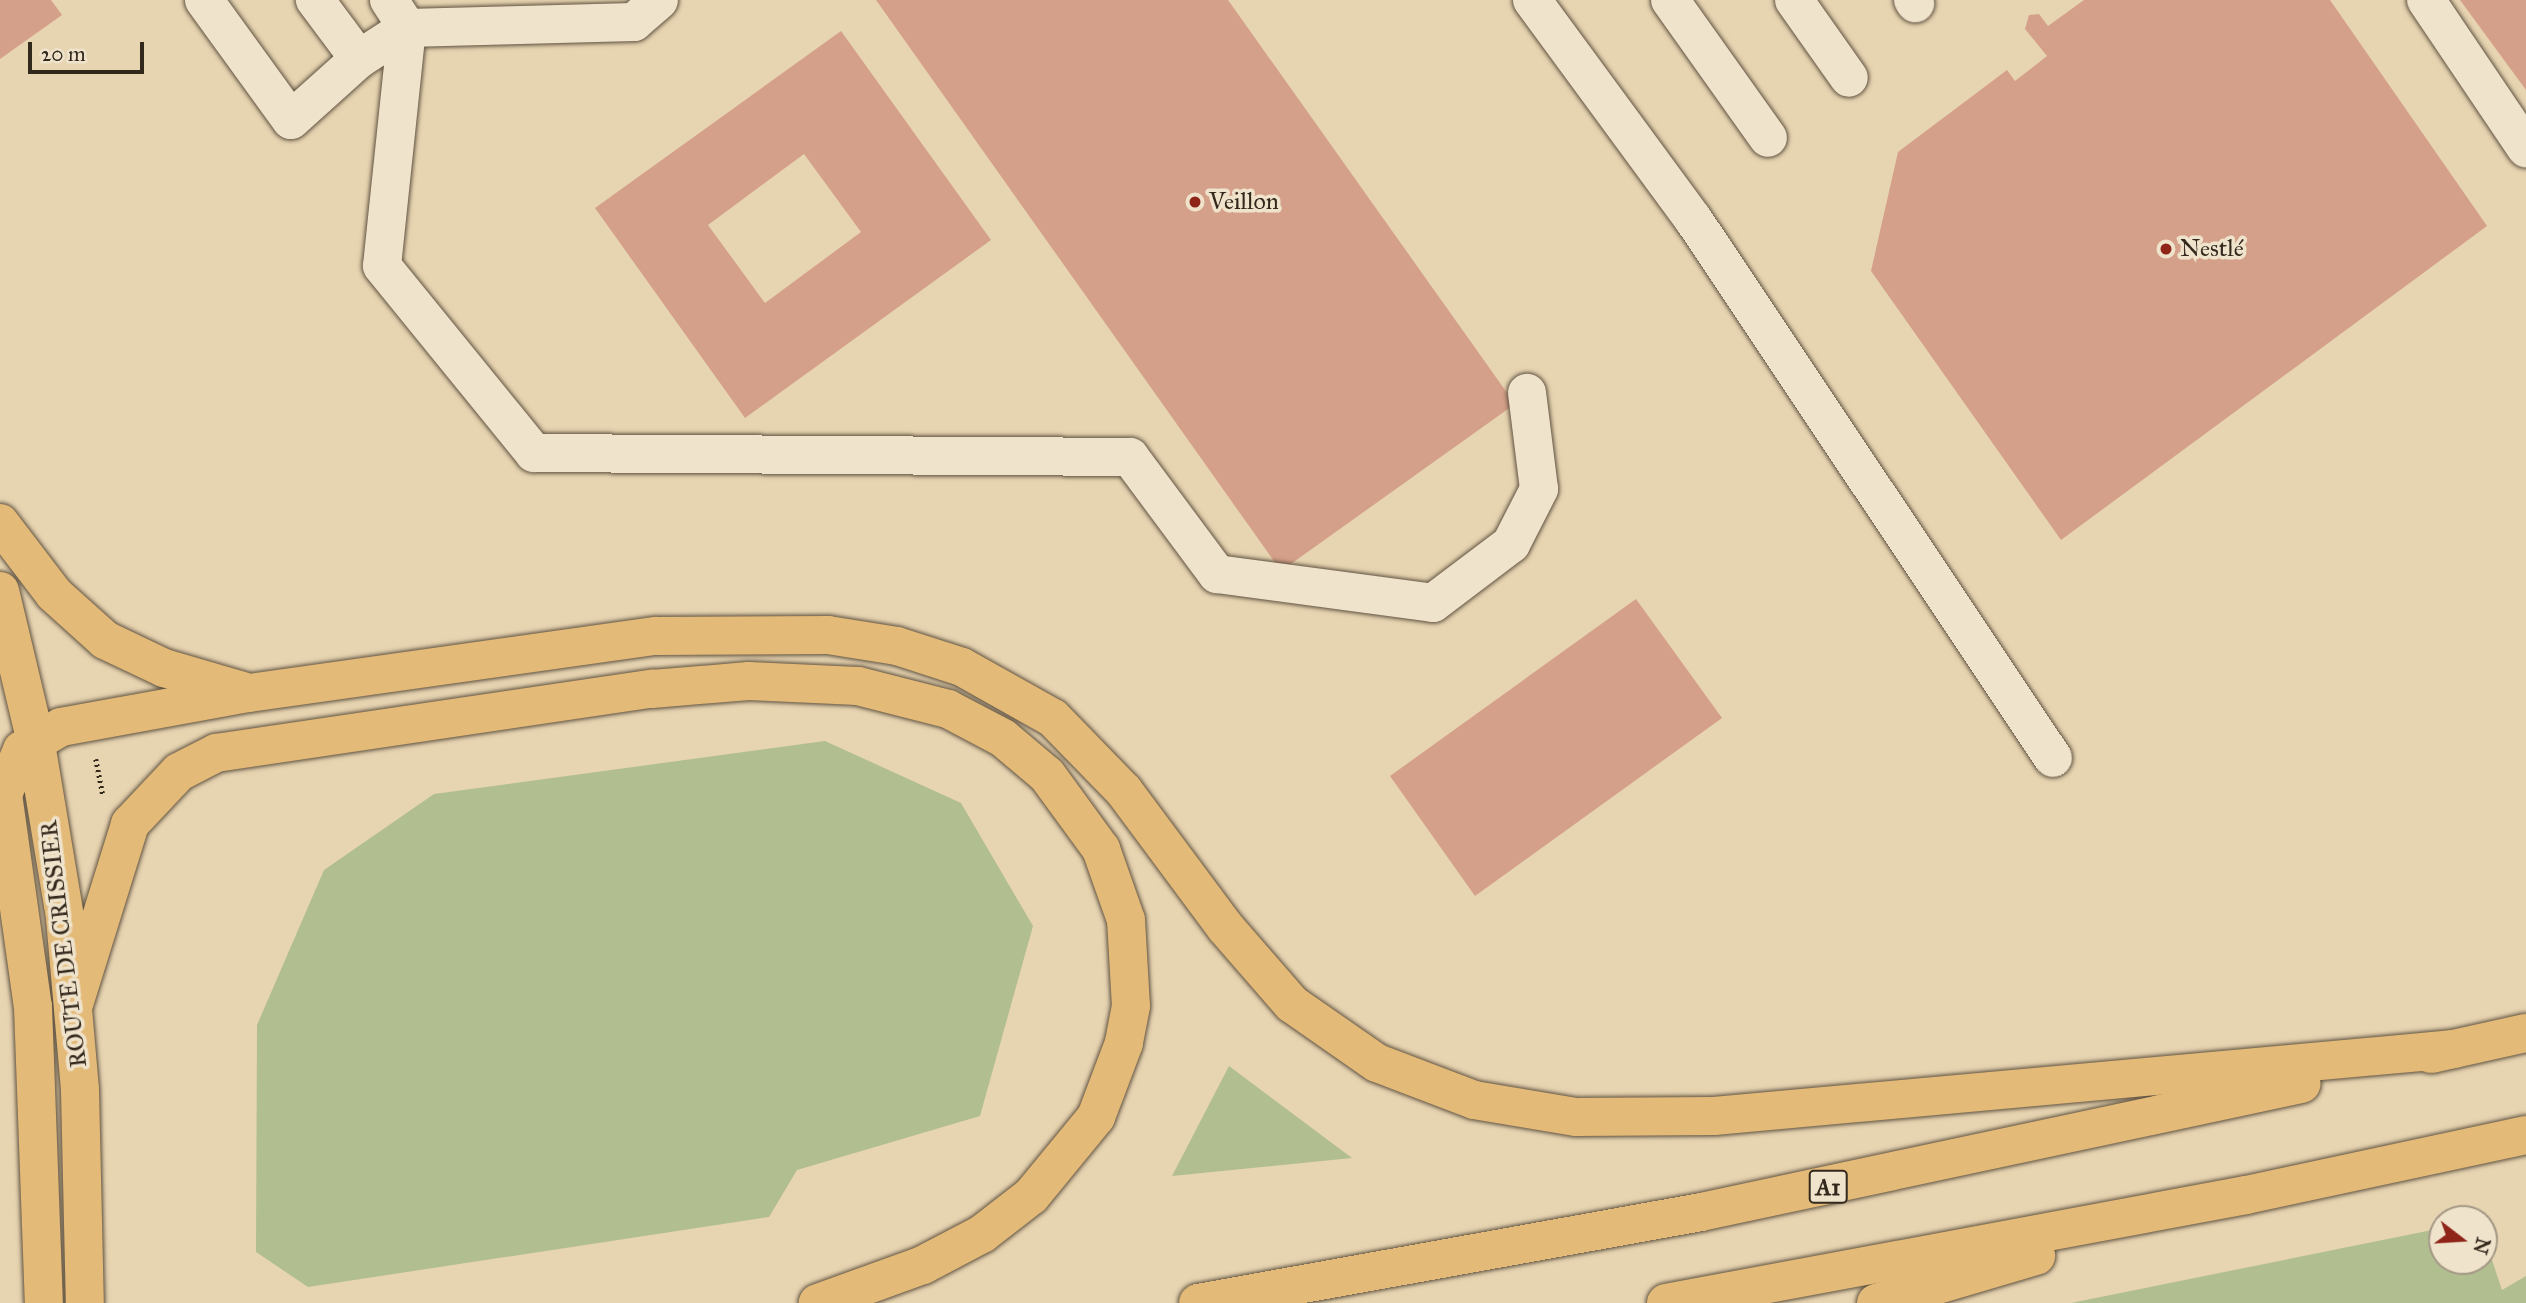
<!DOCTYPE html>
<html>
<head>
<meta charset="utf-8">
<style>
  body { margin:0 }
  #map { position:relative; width:2526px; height:1303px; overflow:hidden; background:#e7d4b1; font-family:"IM FELL Great Primer",serif }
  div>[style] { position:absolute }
  .green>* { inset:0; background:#b1be8f }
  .building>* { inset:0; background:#d5a089 }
  .path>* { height:4.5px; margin-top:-2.25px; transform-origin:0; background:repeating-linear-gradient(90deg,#33281c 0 2px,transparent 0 5.5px) }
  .roads { filter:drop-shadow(0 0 2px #605341) drop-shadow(0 0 2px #605341) }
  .minor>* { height:38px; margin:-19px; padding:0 19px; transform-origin:19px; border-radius:19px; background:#efe3cc }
  .major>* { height:38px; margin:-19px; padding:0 19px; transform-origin:19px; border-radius:19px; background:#e4ba78 }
  .highway>* { height:38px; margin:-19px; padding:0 19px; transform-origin:19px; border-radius:19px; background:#e4ba78 }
  .dots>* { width:19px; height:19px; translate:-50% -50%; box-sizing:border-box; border:4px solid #efe3cc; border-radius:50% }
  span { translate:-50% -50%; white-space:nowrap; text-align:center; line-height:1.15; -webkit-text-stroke:7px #efe3cc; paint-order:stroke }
  .shield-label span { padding:2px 5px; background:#efe3cc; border:2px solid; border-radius:5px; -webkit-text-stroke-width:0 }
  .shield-label { font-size:23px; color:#33281c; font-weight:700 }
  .poi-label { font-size:24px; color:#33281c }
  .left { translate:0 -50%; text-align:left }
  .street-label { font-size:24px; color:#33281c }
  .north { position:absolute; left:2428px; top:1205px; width:70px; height:70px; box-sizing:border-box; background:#efe3cc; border:2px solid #a49886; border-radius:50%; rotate:107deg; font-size:19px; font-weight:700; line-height:28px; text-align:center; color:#33281c }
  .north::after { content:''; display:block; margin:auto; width:24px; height:32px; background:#8f2418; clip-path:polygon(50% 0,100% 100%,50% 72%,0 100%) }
  .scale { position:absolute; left:28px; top:42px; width:116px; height:32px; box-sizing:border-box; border:4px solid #33281c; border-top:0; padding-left:9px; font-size:21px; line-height:24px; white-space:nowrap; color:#33281c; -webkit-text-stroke:5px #efe3cc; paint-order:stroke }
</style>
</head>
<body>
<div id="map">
  <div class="green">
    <i style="clip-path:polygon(825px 741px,961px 803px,1033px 926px,980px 1116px,797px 1170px,769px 1217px,308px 1287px,256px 1252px,257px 1025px,324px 870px,434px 794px)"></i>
    <i style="clip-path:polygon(1229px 1066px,1352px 1158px,1172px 1176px)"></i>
    <i style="clip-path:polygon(2442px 1228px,2442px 1261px,2484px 1261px,2484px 1236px,2502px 1290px,2526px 1276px,2526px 1303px,2071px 1303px)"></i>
  </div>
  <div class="building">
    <i style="clip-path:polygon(0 0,51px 0,62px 15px,0 59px)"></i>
    <i style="clip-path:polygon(876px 0,1228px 0,1515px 404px,1281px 571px)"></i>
    <i style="clip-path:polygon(2084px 0,2330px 0,2487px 226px,2061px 540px,1871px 271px,1898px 152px,2007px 70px,2015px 81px,2047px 56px,2025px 29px,2029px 15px,2039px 14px,2048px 26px)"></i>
    <i style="clip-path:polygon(2460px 0,2526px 0,2526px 90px)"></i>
    <i style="clip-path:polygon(evenodd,841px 31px,991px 240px,745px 418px,595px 208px,841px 31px,804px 154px,861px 232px,765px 303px,708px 225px,804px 154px)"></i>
    <i style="clip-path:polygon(1636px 599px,1722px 718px,1475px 896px,1390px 776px)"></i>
  </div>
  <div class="path">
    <i style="left:96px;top:759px;width:37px;rotate:79deg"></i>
  </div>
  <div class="roads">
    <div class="minor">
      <i style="left:204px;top:0;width:148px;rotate:54.1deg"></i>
      <i style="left:291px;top:120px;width:91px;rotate:-41.9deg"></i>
      <i style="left:359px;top:59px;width:74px;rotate:-126.7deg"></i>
      <i style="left:389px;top:0;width:33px;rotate:57deg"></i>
      <i style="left:407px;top:28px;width:239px;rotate:96deg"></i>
      <i style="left:382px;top:266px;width:241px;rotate:50.9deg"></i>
      <i style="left:534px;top:453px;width:596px;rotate:0.38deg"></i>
      <i style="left:1130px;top:457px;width:146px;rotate:53.4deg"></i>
      <i style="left:1217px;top:574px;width:218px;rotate:7.6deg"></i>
      <i style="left:1433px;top:603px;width:98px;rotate:-37.1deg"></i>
      <i style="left:1511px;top:544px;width:62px;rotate:-63deg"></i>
      <i style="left:1539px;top:489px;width:97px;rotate:-97.1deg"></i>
      <i style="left:1532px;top:0;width:272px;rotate:53.7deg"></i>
      <i style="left:1693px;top:219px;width:648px;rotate:56.26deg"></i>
      <i style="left:1670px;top:0;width:169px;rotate:54.6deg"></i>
      <i style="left:1794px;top:0;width:95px;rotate:54.8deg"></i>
      <i style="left:1913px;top:0;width:4px;rotate:56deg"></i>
      <i style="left:2426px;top:0;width:179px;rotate:56deg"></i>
      <i style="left:359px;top:59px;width:57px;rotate:-32.9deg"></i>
      <i style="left:407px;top:28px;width:227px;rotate:-1.5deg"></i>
      <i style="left:634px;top:22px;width:33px;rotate:-41deg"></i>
    </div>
    <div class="major">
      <i style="left:0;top:591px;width:151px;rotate:76.6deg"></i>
      <i style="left:35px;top:738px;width:182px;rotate:80.5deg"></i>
      <i style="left:65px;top:918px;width:173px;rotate:85deg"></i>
      <i style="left:80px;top:1090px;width:213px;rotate:88.7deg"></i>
      <i style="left:0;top:773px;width:236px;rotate:82deg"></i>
      <i style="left:33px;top:1007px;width:296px;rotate:87.9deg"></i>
    </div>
    <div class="highway">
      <i style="left:0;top:523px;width:89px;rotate:52.7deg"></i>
      <i style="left:54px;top:594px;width:69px;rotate:42deg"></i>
      <i style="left:105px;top:640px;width:65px;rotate:25.4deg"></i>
      <i style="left:164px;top:668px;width:82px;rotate:16.2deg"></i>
      <i style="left:4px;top:792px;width:46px;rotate:-66.8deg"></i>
      <i style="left:22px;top:750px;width:45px;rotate:-30.5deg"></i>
      <i style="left:61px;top:727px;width:191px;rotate:-10.3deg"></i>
      <i style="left:249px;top:693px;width:411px;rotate:-8deg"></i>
      <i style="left:656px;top:636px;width:172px;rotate:-0.3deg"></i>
      <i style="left:828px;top:635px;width:70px;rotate:9.1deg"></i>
      <i style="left:897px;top:646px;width:68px;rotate:17.9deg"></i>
      <i style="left:962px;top:667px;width:104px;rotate:29.3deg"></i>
      <i style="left:1053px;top:718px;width:102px;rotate:45.8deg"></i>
      <i style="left:1124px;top:791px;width:169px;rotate:53.4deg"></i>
      <i style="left:1225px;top:927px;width:102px;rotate:49deg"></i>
      <i style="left:1292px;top:1004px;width:103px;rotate:34.8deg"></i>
      <i style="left:1377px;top:1063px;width:104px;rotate:20.9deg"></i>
      <i style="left:1474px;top:1100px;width:103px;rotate:9.5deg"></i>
      <i style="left:1576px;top:1117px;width:138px;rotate:-0.4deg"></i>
      <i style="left:1714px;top:1116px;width:743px;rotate:-5.17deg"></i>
      <i style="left:74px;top:1004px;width:189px;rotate:-72.7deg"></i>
      <i style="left:130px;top:824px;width:71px;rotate:-46.7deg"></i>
      <i style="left:179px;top:772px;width:42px;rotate:-27.2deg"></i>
      <i style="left:216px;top:753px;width:441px;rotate:-8.4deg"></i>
      <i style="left:652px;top:689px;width:97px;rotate:-4.7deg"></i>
      <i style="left:749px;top:681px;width:109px;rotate:2.6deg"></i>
      <i style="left:858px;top:686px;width:93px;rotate:14.3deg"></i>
      <i style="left:948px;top:709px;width:62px;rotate:27.8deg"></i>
      <i style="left:1003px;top:738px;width:57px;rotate:40.1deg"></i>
      <i style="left:1047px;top:775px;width:92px;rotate:53.9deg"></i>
      <i style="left:1101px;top:849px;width:75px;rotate:70.6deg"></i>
      <i style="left:1126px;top:920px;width:86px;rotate:86.7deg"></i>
      <i style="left:1131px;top:1006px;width:38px;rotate:101deg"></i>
      <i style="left:1124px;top:1043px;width:79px;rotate:110.7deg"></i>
      <i style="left:1096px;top:1117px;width:102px;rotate:129.4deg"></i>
      <i style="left:1031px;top:1196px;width:62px;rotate:142.2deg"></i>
      <i style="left:982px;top:1234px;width:67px;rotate:152.3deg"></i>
      <i style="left:923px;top:1265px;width:112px;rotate:160.1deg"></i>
      <i style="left:2431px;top:1054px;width:97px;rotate:-12.5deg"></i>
      <i style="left:1198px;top:1303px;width:511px;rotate:-10.25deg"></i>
      <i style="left:1701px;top:1212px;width:614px;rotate:-12.04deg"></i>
      <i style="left:1666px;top:1303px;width:590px;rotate:-10.55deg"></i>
      <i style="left:2246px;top:1195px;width:286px;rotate:-12.1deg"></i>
      <i style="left:1876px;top:1303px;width:167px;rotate:-16.4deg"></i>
    </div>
  </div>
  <div class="dots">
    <i style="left:1195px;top:202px;background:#8f2418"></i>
    <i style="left:2166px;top:249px;background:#8f2418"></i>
  </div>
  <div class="shield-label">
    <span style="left:1828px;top:1187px">A1</span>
  </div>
  <div class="poi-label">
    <span class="left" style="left:1209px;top:202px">Veillon</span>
    <span class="left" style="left:2180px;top:249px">Nestlé</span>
  </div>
  <div class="street-label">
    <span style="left:64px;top:944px;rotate:-97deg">ROUTE DE CRISSIER</span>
  </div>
  <div class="north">N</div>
  <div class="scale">20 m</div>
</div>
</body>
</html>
